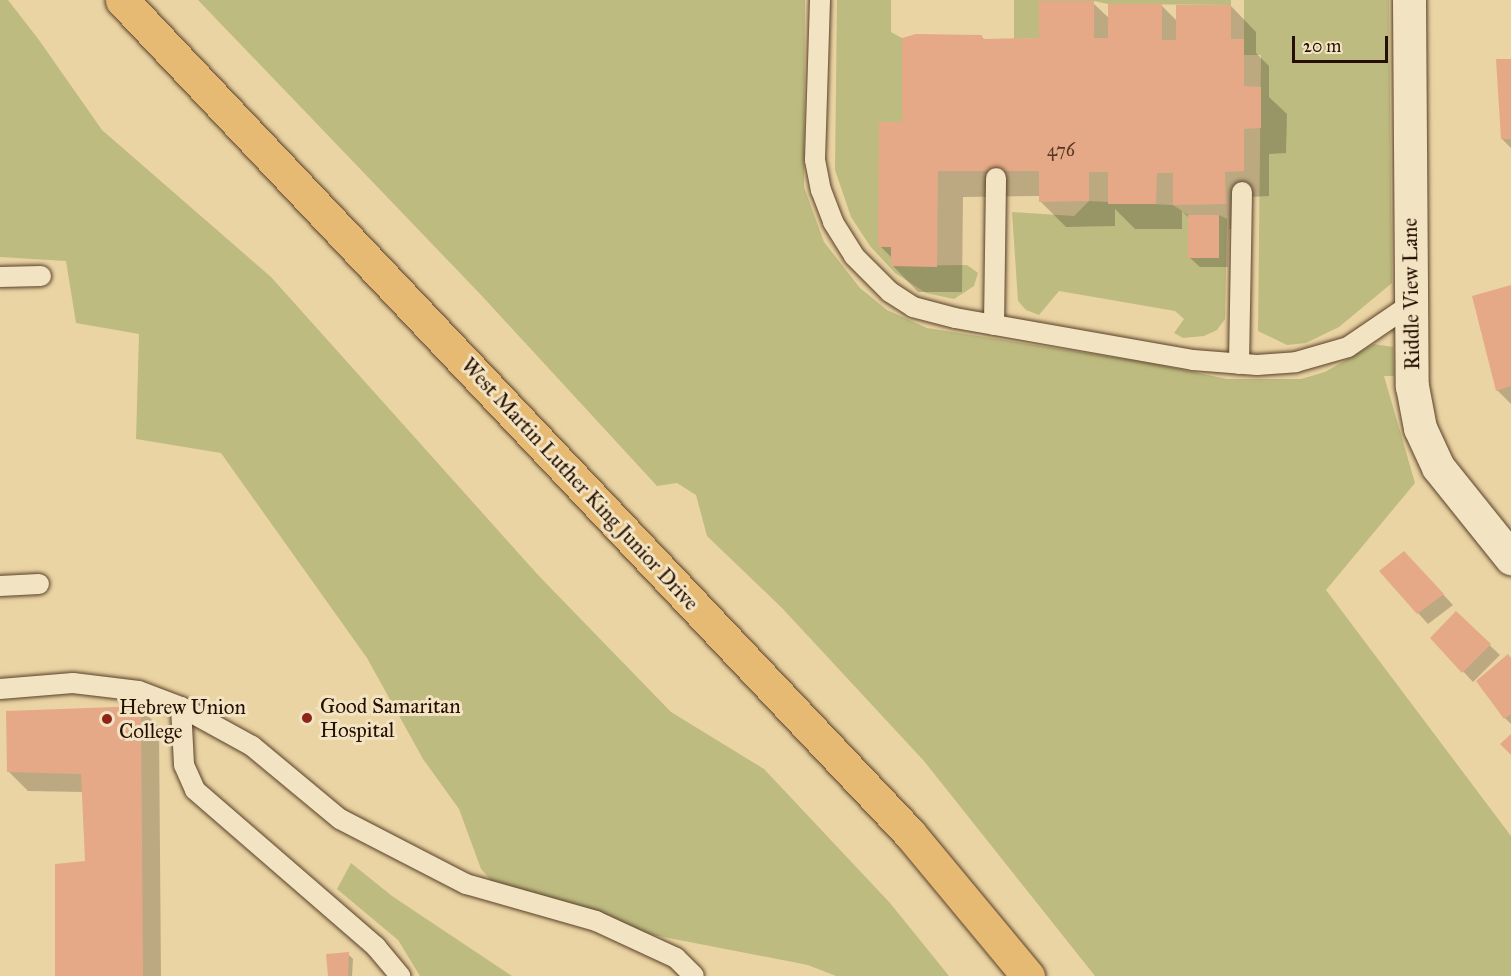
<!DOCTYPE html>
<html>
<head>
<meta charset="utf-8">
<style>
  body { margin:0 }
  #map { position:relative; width:1511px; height:976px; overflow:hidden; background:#ebd4a3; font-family:"IM FELL Great Primer",serif }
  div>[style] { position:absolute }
  .green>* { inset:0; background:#bebb80 }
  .shadow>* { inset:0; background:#0003 }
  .building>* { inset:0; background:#e5a987 }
  .roads { filter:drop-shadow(0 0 2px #584029) drop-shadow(0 0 2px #584029) }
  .service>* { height:20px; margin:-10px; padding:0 10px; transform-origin:10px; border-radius:10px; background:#f2e3c3 }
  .minor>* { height:33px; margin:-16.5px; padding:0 16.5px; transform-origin:16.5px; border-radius:16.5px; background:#f2e3c3 }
  .primary>* { height:33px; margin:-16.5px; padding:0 16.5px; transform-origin:16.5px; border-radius:16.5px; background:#e6ba72 }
  .dots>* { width:16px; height:16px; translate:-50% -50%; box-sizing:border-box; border:3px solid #f2e3c3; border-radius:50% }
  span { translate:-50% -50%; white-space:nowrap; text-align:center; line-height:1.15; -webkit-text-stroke:6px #f2e3c3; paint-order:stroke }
  .number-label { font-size:18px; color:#563622 }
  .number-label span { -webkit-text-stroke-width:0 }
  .street-label { font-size:21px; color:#270f00 }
  .poi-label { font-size:21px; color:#270f00 }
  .left { translate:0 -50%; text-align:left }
  .scale { position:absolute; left:1292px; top:36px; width:96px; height:27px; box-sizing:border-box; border:3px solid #270f00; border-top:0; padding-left:8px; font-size:18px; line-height:21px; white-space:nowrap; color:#270f00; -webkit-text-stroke:4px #f2e3c3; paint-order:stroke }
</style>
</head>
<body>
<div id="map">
  <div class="green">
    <i style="clip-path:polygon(0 0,8px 0,39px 40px,102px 130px,271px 277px,539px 576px,671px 712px,764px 769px,890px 903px,949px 976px,836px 976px,808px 965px,648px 934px,570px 906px,495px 885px,481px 869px,459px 809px,423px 759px,367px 658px,221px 453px,136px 439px,139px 334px,76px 323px,66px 261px,0 257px)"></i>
    <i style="clip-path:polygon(198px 0,805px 0,804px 187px,824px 242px,860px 288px,887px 310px,927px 328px,1150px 363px,1227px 379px,1301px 379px,1325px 372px,1374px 344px,1393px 347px,1394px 376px,1384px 376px,1415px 483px,1326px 590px,1511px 836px,1511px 976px,1095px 976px,924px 761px,782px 608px,707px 536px,696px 495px,677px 483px,657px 486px,482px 296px)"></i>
    <i style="clip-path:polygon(837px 0,891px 0,891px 32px,902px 38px,902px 122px,878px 247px,891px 247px,891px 266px,967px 265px,978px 273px,974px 286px,954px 299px,926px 293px,895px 273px,870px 246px,851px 217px,835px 170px)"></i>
    <i style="clip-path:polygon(1014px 0,1231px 0,1231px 5px,1108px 4px,1094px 1px,1039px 38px,1014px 39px)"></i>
    <i style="clip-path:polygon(1244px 0,1389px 0,1392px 283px,1339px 327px,1306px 343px,1287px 345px,1258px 331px,1261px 55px,1244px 55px)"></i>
    <i style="clip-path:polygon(1089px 201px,1173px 205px,1188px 215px,1188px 258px,1219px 257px,1219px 215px,1227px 219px,1225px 319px,1217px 330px,1204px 336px,1183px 338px,1174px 333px,1184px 319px,1175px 311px,1059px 291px,1039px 315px,1026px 310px,1018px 301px,1012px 212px,1074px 216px)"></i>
    <i style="clip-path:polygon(351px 863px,392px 896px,512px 976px,420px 976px,398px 940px,337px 889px)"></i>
  </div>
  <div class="shadow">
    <i style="clip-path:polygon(1093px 3px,1110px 19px,1161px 5px,1177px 21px,1231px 6px,1256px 32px,1256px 53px,1269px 66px,1269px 97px,1287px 114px,1286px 153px,1269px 154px,1269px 196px,1250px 197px,1251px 229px,1229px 229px,1228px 267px,1200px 267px,1189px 257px,1190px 219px,1182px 211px,1182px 229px,1135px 229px,1115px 209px,1115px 226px,1066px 227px,1040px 201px,1040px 196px,963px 197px,962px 292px,918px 292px,893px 266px,893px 259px,880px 246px,903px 124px,982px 37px,986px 41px,1041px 40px)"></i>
    <i style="clip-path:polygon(1511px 60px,1511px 148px,1502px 139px)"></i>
    <i style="clip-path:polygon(1511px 287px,1511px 404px,1497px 390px)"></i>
    <i style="clip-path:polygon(1414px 563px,1453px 605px,1428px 624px,1418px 613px)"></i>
    <i style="clip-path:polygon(1456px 613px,1500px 655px,1473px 682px,1432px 638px)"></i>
    <i style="clip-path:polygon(1511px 659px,1511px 724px,1505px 718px)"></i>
    <i style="clip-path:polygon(140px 708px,159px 727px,161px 976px,57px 976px,86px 863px,83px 792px,28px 791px,8px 771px)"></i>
    <i style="clip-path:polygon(348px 954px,353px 959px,352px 976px,330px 976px)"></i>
  </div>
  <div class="building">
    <i style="clip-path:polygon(1039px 1px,1094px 1px,1094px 38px,1108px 38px,1108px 4px,1162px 4px,1162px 40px,1176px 40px,1176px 5px,1231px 5px,1231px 39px,1244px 39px,1244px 86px,1261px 87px,1261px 128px,1244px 129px,1244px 171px,1225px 172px,1226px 204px,1173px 205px,1173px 173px,1157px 173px,1156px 204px,1108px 204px,1108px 172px,1089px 172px,1089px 201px,1039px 202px,1039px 171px,938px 171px,937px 267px,891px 266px,891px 247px,878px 247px,879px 122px,902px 122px,902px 38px,916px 34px,982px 35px,982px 39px,1039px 38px)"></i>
    <i style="clip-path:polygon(1496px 59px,1511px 59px,1511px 139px,1501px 139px)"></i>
    <i style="clip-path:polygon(1188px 215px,1219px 215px,1219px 258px,1188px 258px)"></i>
    <i style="clip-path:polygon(1511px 285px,1511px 386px,1496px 391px,1472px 296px)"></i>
    <i style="clip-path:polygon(1404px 551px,1444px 594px,1417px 614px,1379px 571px)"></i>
    <i style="clip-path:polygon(1456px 611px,1491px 644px,1462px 673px,1430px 638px)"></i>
    <i style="clip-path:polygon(1508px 654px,1511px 658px,1511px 714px,1504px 719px,1476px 681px)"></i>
    <i style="clip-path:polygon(141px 706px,143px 976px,55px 976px,55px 864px,85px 861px,81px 774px,7px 772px,6px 711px)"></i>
    <i style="clip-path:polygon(1511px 734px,1511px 755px,1500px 744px)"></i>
    <i style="clip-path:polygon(349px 952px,348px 976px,328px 976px,326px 954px)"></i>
  </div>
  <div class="roads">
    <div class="service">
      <i style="left:820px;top:0;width:160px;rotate:91.8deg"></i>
      <i style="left:815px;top:160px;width:31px;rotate:79deg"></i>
      <i style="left:821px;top:190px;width:34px;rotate:69deg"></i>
      <i style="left:833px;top:222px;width:40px;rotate:58deg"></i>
      <i style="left:854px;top:256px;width:51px;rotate:45deg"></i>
      <i style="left:890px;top:292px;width:27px;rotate:33deg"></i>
      <i style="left:913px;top:307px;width:43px;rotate:14.7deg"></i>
      <i style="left:955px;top:318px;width:242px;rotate:10deg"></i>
      <i style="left:1193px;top:360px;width:64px;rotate:4.5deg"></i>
      <i style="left:1257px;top:365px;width:39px;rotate:-4deg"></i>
      <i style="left:1296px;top:362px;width:54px;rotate:-16.1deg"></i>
      <i style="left:1348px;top:347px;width:76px;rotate:-34.3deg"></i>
      <i style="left:0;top:277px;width:41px;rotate:-1.4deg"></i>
      <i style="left:994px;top:325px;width:147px;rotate:-89.2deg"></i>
      <i style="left:1239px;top:364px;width:172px;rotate:-89deg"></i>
      <i style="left:0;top:586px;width:39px;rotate:-3deg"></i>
      <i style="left:0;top:689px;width:73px;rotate:-4.7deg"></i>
      <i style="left:73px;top:683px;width:66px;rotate:6.9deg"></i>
      <i style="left:139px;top:691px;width:45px;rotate:20.9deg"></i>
      <i style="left:181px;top:707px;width:81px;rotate:28.8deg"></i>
      <i style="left:252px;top:746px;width:114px;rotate:39.7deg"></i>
      <i style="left:340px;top:819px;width:142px;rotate:27.3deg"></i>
      <i style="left:466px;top:884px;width:135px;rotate:15.9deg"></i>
      <i style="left:596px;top:921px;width:88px;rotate:24.8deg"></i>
      <i style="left:676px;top:958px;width:25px;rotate:45deg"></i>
      <i style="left:181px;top:707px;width:58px;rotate:87deg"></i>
      <i style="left:184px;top:765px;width:27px;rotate:66deg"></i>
      <i style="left:195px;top:790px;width:240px;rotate:40.9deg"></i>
      <i style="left:376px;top:947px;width:38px;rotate:50deg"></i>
    </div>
    <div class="minor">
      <i style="left:1409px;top:0;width:386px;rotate:89.6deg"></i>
      <i style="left:1412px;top:386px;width:43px;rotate:79.2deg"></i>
      <i style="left:1420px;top:428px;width:43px;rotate:65.2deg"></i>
      <i style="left:1438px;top:467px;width:117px;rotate:51.3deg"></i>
    </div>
    <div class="primary">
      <i style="left:122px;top:0;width:1147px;rotate:46.62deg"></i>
      <i style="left:910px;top:834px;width:185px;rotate:50.3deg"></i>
    </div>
  </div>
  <div class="dots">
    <i style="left:307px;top:718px;background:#8f2418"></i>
    <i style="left:107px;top:719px;background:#8f2418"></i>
  </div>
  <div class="number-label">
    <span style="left:1061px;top:150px">476</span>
  </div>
  <div class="street-label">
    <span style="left:1411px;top:294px;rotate:-91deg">Riddle View Lane</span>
    <span style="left:580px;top:484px;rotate:47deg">West Martin Luther King Junior Drive</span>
  </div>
  <div class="poi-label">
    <span class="left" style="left:320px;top:718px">Good Samaritan<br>Hospital</span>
    <span class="left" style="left:119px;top:719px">Hebrew Union<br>College</span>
  </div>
  <div class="scale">20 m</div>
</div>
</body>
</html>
